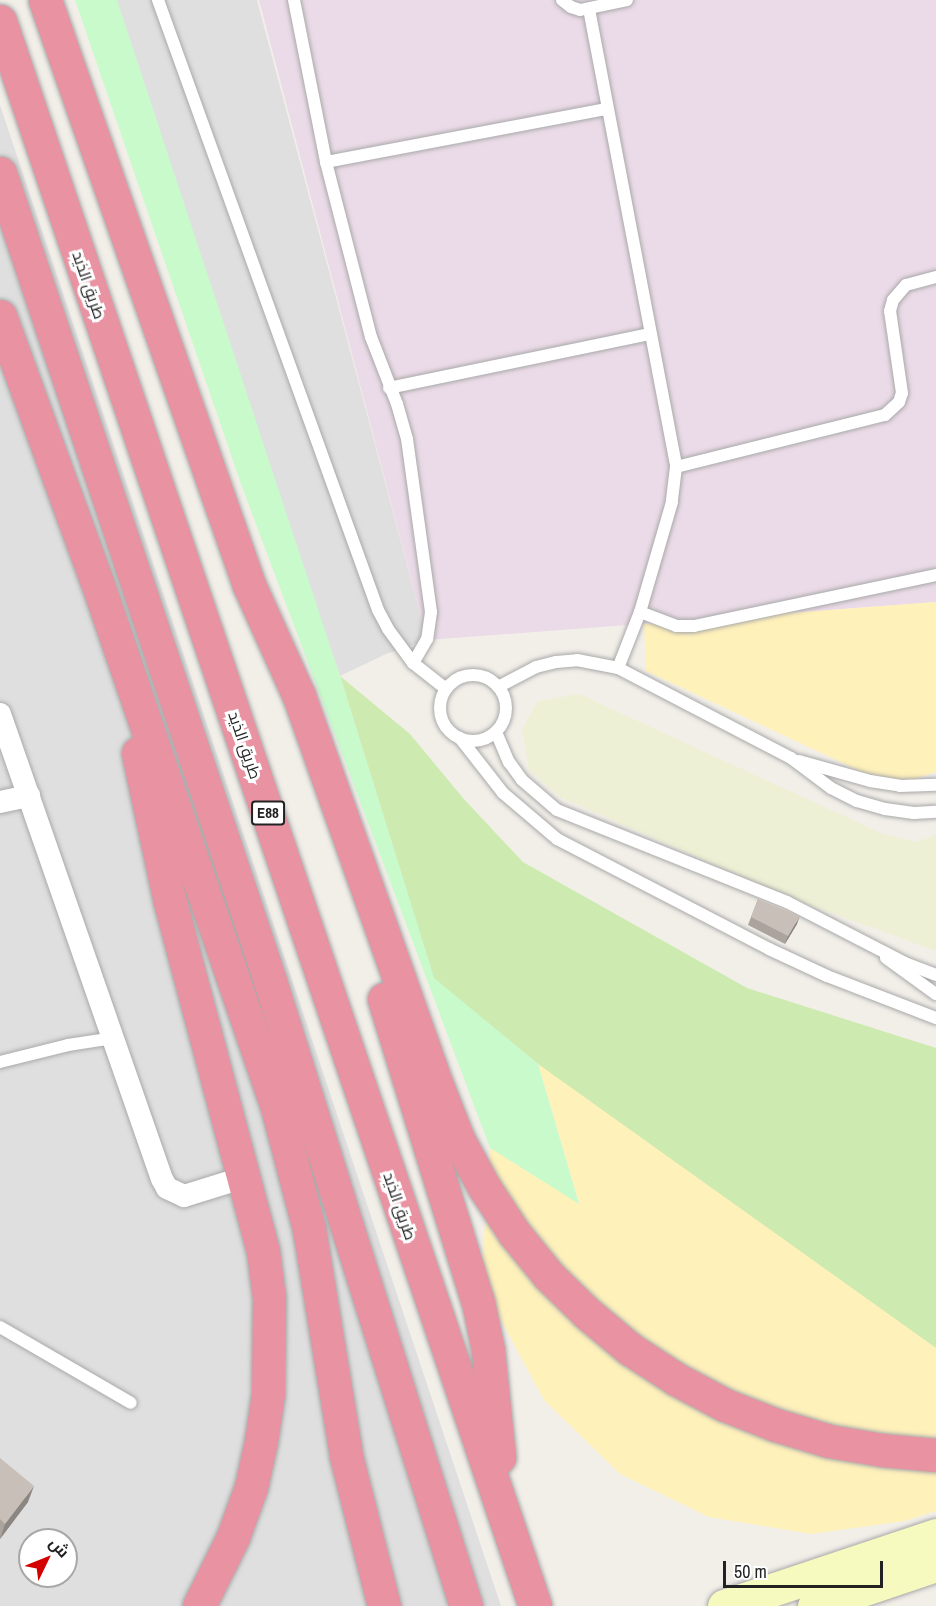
<!DOCTYPE html>
<html>
<head>
<meta charset="utf-8">
<style>
  body { margin:0 }
  #map { position:relative; width:936px; height:1606px; overflow:hidden; background:#f2efe9; font-family:"Archivo Narrow",Cairo,sans-serif }
  div>[style] { position:absolute }
  .residential>* { inset:0; background:#e0dfdf }
  .industrial>* { inset:0; background:#ebdbe8 }
  .farmland>* { inset:0; background:#eef0d5 }
  .grass>* { inset:0; background:#cdebb0 }
  .sand>* { inset:0; background:#fff1ba }
  .park>* { inset:0; background:#c8facc }
  .roads { filter:drop-shadow(0 0 2px #a9a9a9) drop-shadow(0 0 2px #a9a9a9) }
  .lane>* { height:12px; margin:-6px; padding:0 6px; transform-origin:6px; border-radius:6px; background:#fff }
  .lane>.ring { margin:-6px; padding:0; box-sizing:content-box; background:none; border:12px solid #fff; border-radius:50% }
  .street>* { height:22px; margin:-11px; padding:0 11px; transform-origin:11px; border-radius:11px; background:#fff }
  .secondary>* { height:33px; margin:-16.5px; padding:0 16.5px; transform-origin:16.5px; border-radius:16.5px; background:#f7fabf }
  .highway>* { height:33px; margin:-16.5px; padding:0 16.5px; transform-origin:16.5px; border-radius:16.5px; background:#e892a2 }
  .wall>* { inset:0; background:#aba49e }
  .shaded-wall>* { inset:0; background:#8b8681 }
  .building>* { inset:0; background:#c7bfb8 }
  span { translate:-50% -50%; white-space:nowrap; text-align:center; line-height:1.15; -webkit-text-stroke:6px #fff; paint-order:stroke }
  .shield-label span { padding:2px 4px; background:#fff; border:2px solid; border-radius:4px; -webkit-text-stroke-width:0 }
  .shield-label { font-size:15px; color:#222; font-weight:700 }
  .street-label { font-size:16px; color:#222 }
  .north { position:absolute; left:18px; top:1528px; width:60px; height:60px; box-sizing:border-box; background:#fff; border:2px solid #a7a7a7; border-radius:50%; rotate:47deg; font-size:16px; font-weight:700; line-height:24px; text-align:center; color:#222 }
  .north::after { content:''; display:block; margin:auto; width:21px; height:27px; background:#d40000; clip-path:polygon(50% 0,100% 100%,50% 72%,0 100%) }
  .scale { position:absolute; left:723px; top:1561px; width:160px; height:27px; box-sizing:border-box; border:3px solid #222; border-top:0; padding-left:8px; font-size:18px; line-height:21px; white-space:nowrap; color:#222; -webkit-text-stroke:4px #fff; paint-order:stroke }
</style>
</head>
<body>
<div id="map">
  <div class="residential">
    <i style="clip-path:polygon(109px 0,257px 0,427px 640px,386px 654px,340px 676px)"></i>
    <i style="clip-path:polygon(evenodd,0 105px,88px 368px,501px 1606px,0 1606px,0 105px,30px 1540px,66px 1540px,66px 1576px,30px 1576px,30px 1540px)"></i>
  </div>
  <div class="industrial">
    <i style="clip-path:polygon(259px 0,936px 0,936px 602px,427px 640px)"></i>
  </div>
  <div class="farmland">
    <i style="clip-path:polygon(579px 694px,881px 833px,917px 842px,936px 835px,936px 951px,788px 897px,560px 797px,529px 770px,522px 729px,538px 701px)"></i>
  </div>
  <div class="grass">
    <i style="clip-path:polygon(340px 676px,410px 734px,463px 798px,523px 862px,747px 988px,936px 1048px,936px 1372px,538px 1064px,434px 979px)"></i>
  </div>
  <div class="sand">
    <i style="clip-path:polygon(936px 602px,936px 772px,892px 786px,646px 671px,644px 624px)"></i>
    <i style="clip-path:polygon(538px 1064px,936px 1348px,936px 1511px,905px 1521px,811px 1534px,709px 1517px,620px 1474px,544px 1400px,481px 1283px,490px 1148px,579px 1203px)"></i>
  </div>
  <div class="park">
    <i style="clip-path:polygon(75px 0,117px 0,340px 676px,434px 978px,538px 1064px,579px 1204px,490px 1148px,242px 487px)"></i>
  </div>
  <div class="roads">
    <div class="lane">
      <i style="left:158px;top:0;width:648px;rotate:70.17deg"></i>
      <i style="left:378px;top:610px;width:21px;rotate:62deg"></i>
      <i style="left:388px;top:629px;width:42px;rotate:53.7deg"></i>
      <i style="left:413px;top:663px;width:42px;rotate:38.2deg"></i>
      <i style="left:294px;top:0;width:165px;rotate:78.8deg"></i>
      <i style="left:326px;top:162px;width:181px;rotate:75.6deg"></i>
      <i style="left:371px;top:337px;width:72px;rotate:68.8deg"></i>
      <i style="left:397px;top:404px;width:36px;rotate:74deg"></i>
      <i style="left:407px;top:439px;width:175px;rotate:82.1deg"></i>
      <i style="left:431px;top:612px;width:27px;rotate:98deg"></i>
      <i style="left:427px;top:639px;width:28px;rotate:120deg"></i>
      <i style="left:562px;top:0;width:11px;rotate:38deg"></i>
      <i style="left:571px;top:7px;width:9px;rotate:18deg"></i>
      <i style="left:580px;top:10px;width:48px;rotate:-12deg"></i>
      <i style="left:589px;top:9px;width:466px;rotate:79.2deg"></i>
      <i style="left:676px;top:467px;width:35px;rotate:97deg"></i>
      <i style="left:672px;top:502px;width:115px;rotate:106.2deg"></i>
      <i style="left:640px;top:612px;width:60px;rotate:111.4deg"></i>
      <i style="left:326px;top:162px;width:285px;rotate:-10.7deg"></i>
      <i style="left:389px;top:388px;width:267px;rotate:-11.7deg"></i>
      <i style="left:676px;top:467px;width:215px;rotate:-14deg"></i>
      <i style="left:885px;top:415px;width:19px;rotate:-43deg"></i>
      <i style="left:899px;top:402px;width:9px;rotate:-72deg"></i>
      <i style="left:902px;top:393px;width:83px;rotate:-98.3deg"></i>
      <i style="left:890px;top:311px;width:11px;rotate:-75deg"></i>
      <i style="left:893px;top:300px;width:20px;rotate:-49deg"></i>
      <i style="left:906px;top:285px;width:31px;rotate:-15deg"></i>
      <i style="left:640px;top:612px;width:39px;rotate:21deg"></i>
      <i style="left:676px;top:626px;width:18px"></i>
      <i style="left:694px;top:626px;width:247px;rotate:-11.9deg"></i>
      <i class="ring" style="left:440px;top:675px;width:54px;height:54px"></i>
      <i style="left:498px;top:687px;width:43px;rotate:-27.8deg"></i>
      <i style="left:536px;top:667px;width:21px;rotate:-14deg"></i>
      <i style="left:556px;top:662px;width:21px;rotate:-5deg"></i>
      <i style="left:577px;top:660px;width:42px;rotate:11deg"></i>
      <i style="left:618px;top:668px;width:195px;rotate:27.5deg"></i>
      <i style="left:791px;top:758px;width:50px;rotate:36.9deg"></i>
      <i style="left:831px;top:788px;width:29px;rotate:27deg"></i>
      <i style="left:857px;top:801px;width:29px;rotate:16deg"></i>
      <i style="left:885px;top:809px;width:29px;rotate:8deg"></i>
      <i style="left:914px;top:813px;width:22px;rotate:-3deg"></i>
      <i style="left:496px;top:732px;width:33px;rotate:67deg"></i>
      <i style="left:509px;top:762px;width:22px;rotate:54deg"></i>
      <i style="left:522px;top:780px;width:46px;rotate:40.6deg"></i>
      <i style="left:557px;top:810px;width:248px;rotate:21.8deg"></i>
      <i style="left:787px;top:902px;width:133px;rotate:27.3deg"></i>
      <i style="left:905px;top:963px;width:33px;rotate:21deg"></i>
      <i style="left:460px;top:738px;width:70px;rotate:52deg"></i>
      <i style="left:503px;top:793px;width:71px;rotate:40.4deg"></i>
      <i style="left:557px;top:839px;width:239px;rotate:27.4deg"></i>
      <i style="left:769px;top:949px;width:64px;rotate:25deg"></i>
      <i style="left:827px;top:976px;width:117px;rotate:21.1deg"></i>
      <i style="left:799px;top:761px;width:74px;rotate:15.7deg"></i>
      <i style="left:870px;top:781px;width:30px;rotate:9deg"></i>
      <i style="left:900px;top:786px;width:36px;rotate:-2deg"></i>
      <i style="left:886px;top:958px;width:62px;rotate:35.8deg"></i>
      <i style="left:0;top:1062px;width:70px;rotate:-14deg"></i>
      <i style="left:68px;top:1045px;width:47px;rotate:-8.7deg"></i>
      <i style="left:0;top:1327px;width:151px;rotate:30.1deg"></i>
    </div>
    <div class="street">
      <i style="left:0;top:714px;width:492px;rotate:70.8deg"></i>
      <i style="left:162px;top:1179px;width:10px;rotate:61deg"></i>
      <i style="left:167px;top:1188px;width:19px;rotate:25deg"></i>
      <i style="left:184px;top:1196px;width:64px;rotate:-17.3deg"></i>
      <i style="left:0;top:802px;width:30px;rotate:-12deg"></i>
    </div>
    <div class="secondary">
      <i style="left:724px;top:1606px;width:224px;rotate:-18.5deg"></i>
      <i style="left:814px;top:1606px;width:129px;rotate:-18.6deg"></i>
    </div>
    <div class="highway">
      <i style="left:45px;top:0;width:620px;rotate:70.78deg"></i>
      <i style="left:249px;top:585px;width:122px;rotate:65.8deg"></i>
      <i style="left:299px;top:696px;width:416px;rotate:70.5deg"></i>
      <i style="left:438px;top:1088px;width:55px;rotate:68.6deg"></i>
      <i style="left:458px;top:1139px;width:55px;rotate:61.6deg"></i>
      <i style="left:484px;top:1187px;width:55px;rotate:56.9deg"></i>
      <i style="left:514px;top:1233px;width:55px;rotate:50.9deg"></i>
      <i style="left:549px;top:1276px;width:54px;rotate:44.3deg"></i>
      <i style="left:588px;top:1314px;width:55px;rotate:39.8deg"></i>
      <i style="left:630px;top:1349px;width:55px;rotate:33.1deg"></i>
      <i style="left:676px;top:1379px;width:55px;rotate:28deg"></i>
      <i style="left:725px;top:1405px;width:55px;rotate:21.4deg"></i>
      <i style="left:776px;top:1425px;width:55px;rotate:16.8deg"></i>
      <i style="left:829px;top:1441px;width:54px;rotate:9.6deg"></i>
      <i style="left:882px;top:1450px;width:54px;rotate:5.3deg"></i>
      <i style="left:0;top:21px;width:1673px;rotate:71.35deg"></i>
      <i style="left:0;top:173px;width:852px;rotate:71.52deg"></i>
      <i style="left:270px;top:981px;width:655px;rotate:72.59deg"></i>
      <i style="left:0;top:316px;width:283px;rotate:70deg"></i>
      <i style="left:97px;top:582px;width:555px;rotate:71.08deg"></i>
      <i style="left:277px;top:1107px;width:126px;rotate:75.3deg"></i>
      <i style="left:309px;top:1229px;width:230px;rotate:80.7deg"></i>
      <i style="left:346px;top:1456px;width:155px;rotate:75.8deg"></i>
      <i style="left:138px;top:753px;width:152px;rotate:77.9deg"></i>
      <i style="left:170px;top:902px;width:361px;rotate:75.1deg"></i>
      <i style="left:263px;top:1251px;width:47px;rotate:82.7deg"></i>
      <i style="left:269px;top:1298px;width:96px;rotate:90.6deg"></i>
      <i style="left:268px;top:1394px;width:48px;rotate:98.5deg"></i>
      <i style="left:261px;top:1441px;width:47px;rotate:102.3deg"></i>
      <i style="left:251px;top:1487px;width:53px;rotate:109.8deg"></i>
      <i style="left:233px;top:1537px;width:77px;rotate:116.2deg"></i>
      <i style="left:384px;top:999px;width:317px;rotate:72.8deg"></i>
      <i style="left:478px;top:1302px;width:49px;rotate:78.2deg"></i>
      <i style="left:488px;top:1350px;width:108px;rotate:84.1deg"></i>
    </div>
  </div>
  <div class="wall">
    <i style="clip-path:polygon(758px 899px,797px 924px,785px 944px,748px 925px)"></i>
    <i style="clip-path:polygon(0 1458px,28px 1502px,0 1539px)"></i>
  </div>
  <div class="shaded-wall">
    <i style="clip-path:polygon(800px 916px,797px 924px,785px 944px,788px 936px)"></i>
    <i style="clip-path:polygon(34px 1486px,28px 1502px,0 1539px,5px 1524px)"></i>
  </div>
  <div class="building">
    <i style="clip-path:polygon(758px 899px,800px 916px,788px 936px,751px 917px)"></i>
    <i style="clip-path:polygon(0 1458px,34px 1486px,5px 1524px,0 1519px)"></i>
  </div>
  <div class="shield-label">
    <span style="left:268px;top:813px">E88</span>
  </div>
  <div class="street-label">
    <span style="left:89px;top:285px;rotate:71deg">طريق الذيد</span>
    <span style="left:245px;top:745px;rotate:71deg">طريق الذيد</span>
    <span style="left:400px;top:1206px;rotate:71deg">طريق الذيد</span>
  </div>
  <div class="north">ش</div>
  <div class="scale">50 m</div>
</div>
</body>
</html>
